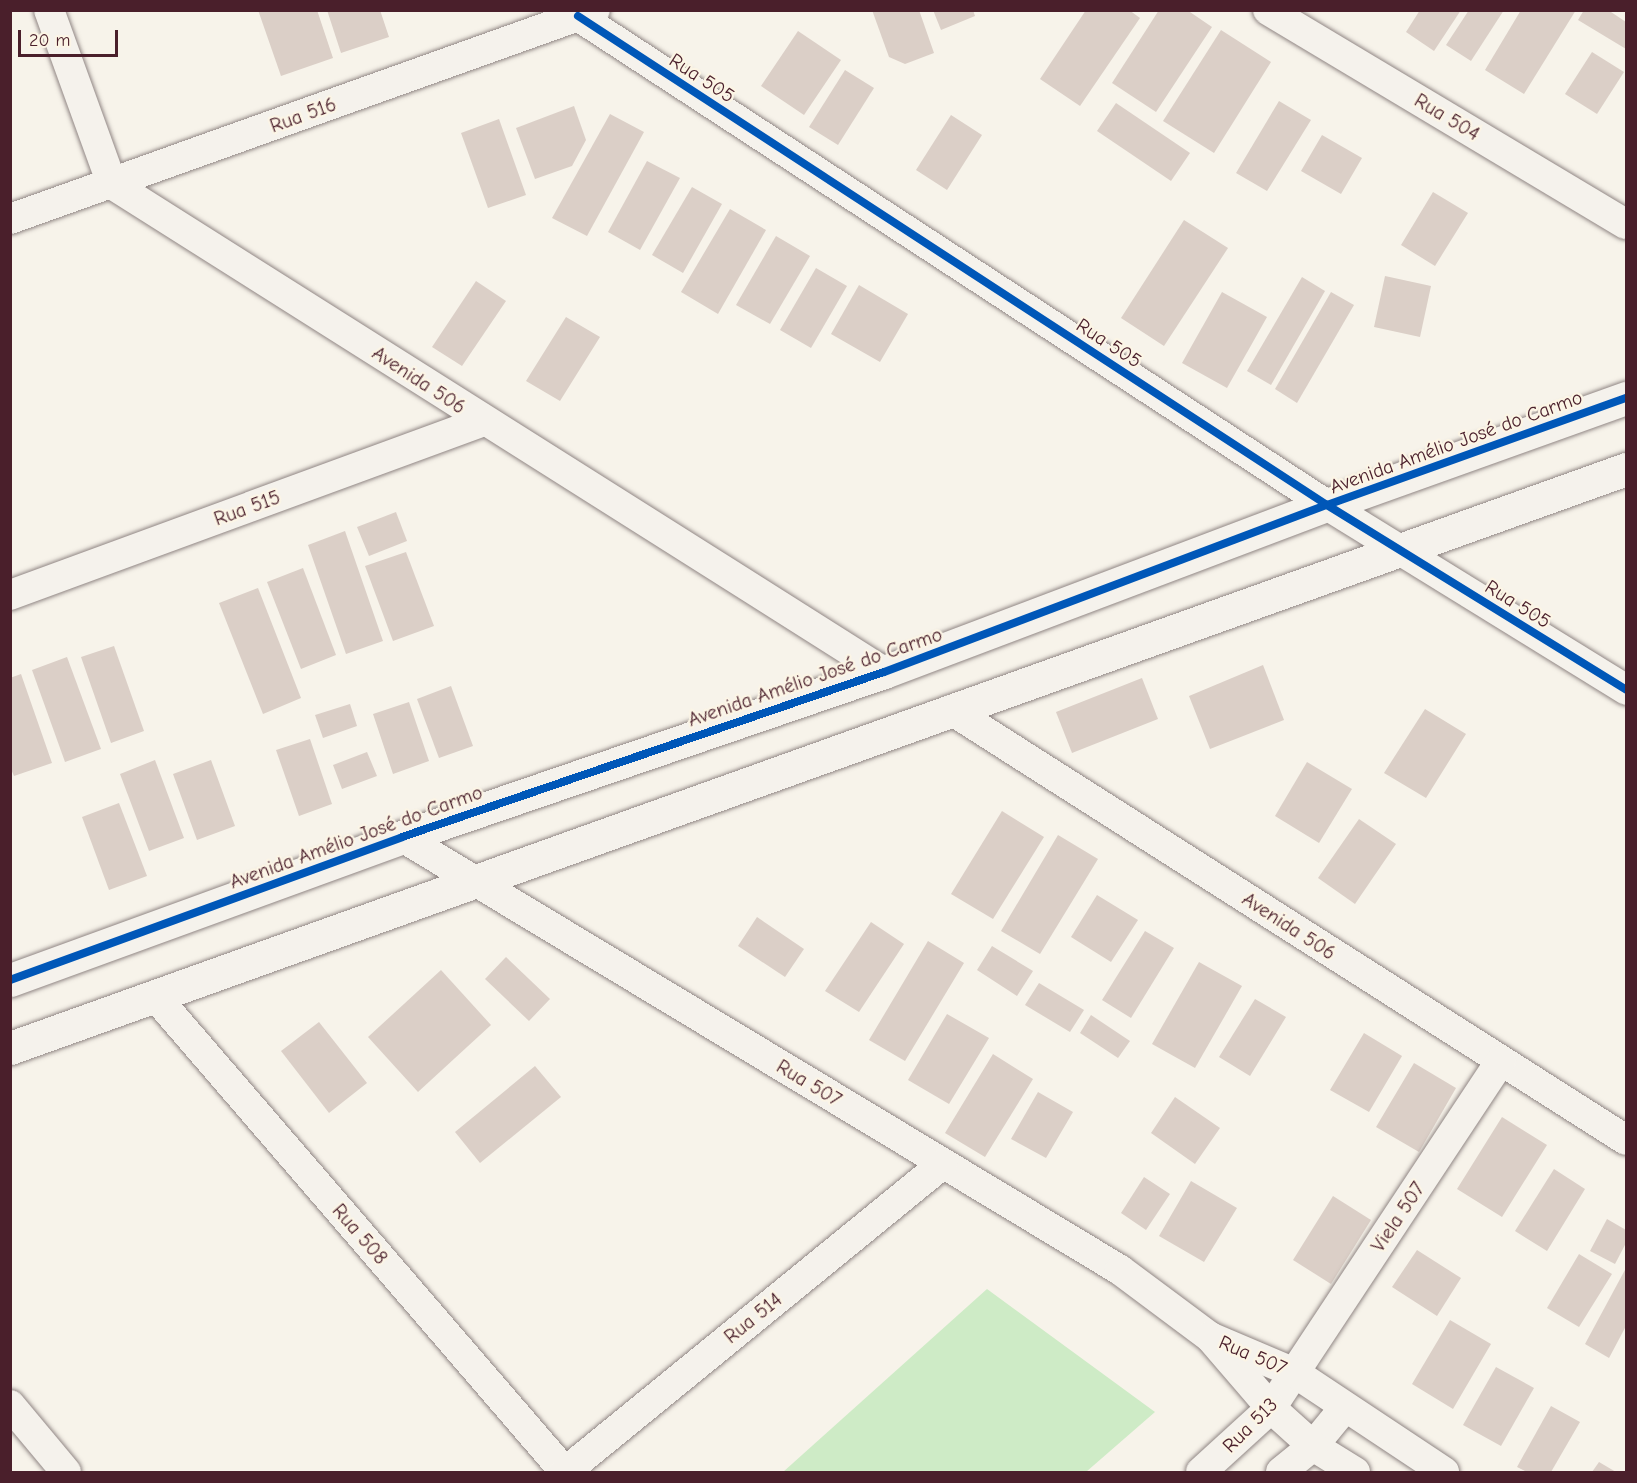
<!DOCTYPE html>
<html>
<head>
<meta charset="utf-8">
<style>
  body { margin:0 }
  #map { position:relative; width:1637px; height:1483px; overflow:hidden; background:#f7f3ea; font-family:"Comic Neue",sans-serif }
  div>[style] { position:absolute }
  .green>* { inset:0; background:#ceebc6 }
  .building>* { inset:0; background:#dbcfc7 }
  .roads { filter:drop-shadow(0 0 2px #908684) drop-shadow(0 0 2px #908684) }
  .street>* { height:30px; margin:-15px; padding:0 15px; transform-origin:15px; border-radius:15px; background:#f5f2ec }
  .secondary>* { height:33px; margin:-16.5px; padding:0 16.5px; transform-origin:16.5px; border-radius:16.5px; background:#f5f2ec }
  .cycleway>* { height:8px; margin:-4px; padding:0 4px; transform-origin:4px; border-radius:4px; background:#0057b8 }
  span { translate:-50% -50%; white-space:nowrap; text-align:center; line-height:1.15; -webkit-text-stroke:4.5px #fcf5e5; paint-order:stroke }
  .street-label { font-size:20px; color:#4a1f2b }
  .frame { position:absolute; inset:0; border:12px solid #4a1f2b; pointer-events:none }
  .scale { position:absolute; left:18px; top:30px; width:100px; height:27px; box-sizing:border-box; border:3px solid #4a1f2b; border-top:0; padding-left:8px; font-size:18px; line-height:21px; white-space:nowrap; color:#4a1f2b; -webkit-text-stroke:4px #fcf5e5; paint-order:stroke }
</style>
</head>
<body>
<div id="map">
  <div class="green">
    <i style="clip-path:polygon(987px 1289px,1155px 1412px,1086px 1472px,783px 1472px)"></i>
  </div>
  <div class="building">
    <i style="clip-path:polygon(258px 10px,317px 10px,333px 58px,281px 76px)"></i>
    <i style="clip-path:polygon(327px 10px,380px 10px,389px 37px,341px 53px)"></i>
    <i style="clip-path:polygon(872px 10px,919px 10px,934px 53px,905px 64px,889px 57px)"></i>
    <i style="clip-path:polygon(933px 10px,973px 10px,975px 16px,941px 30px)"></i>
    <i style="clip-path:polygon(1086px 10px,1129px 10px,1140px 18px,1080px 106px,1040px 79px)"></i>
    <i style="clip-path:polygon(1159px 10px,1187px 10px,1212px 27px,1156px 112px,1112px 83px)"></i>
    <i style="clip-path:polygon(1420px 10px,1461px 10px,1434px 51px,1406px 32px)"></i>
    <i style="clip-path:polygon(1469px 10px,1504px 10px,1471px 61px,1446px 45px)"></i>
    <i style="clip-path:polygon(1521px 10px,1576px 10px,1524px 94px,1485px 70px)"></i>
    <i style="clip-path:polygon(1584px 10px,1608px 10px,1626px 22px,1626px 49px,1578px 20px)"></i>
    <i style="clip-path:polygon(1221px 30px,1271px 62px,1214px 153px,1163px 121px)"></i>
    <i style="clip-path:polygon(798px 31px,841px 60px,804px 115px,761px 86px)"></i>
    <i style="clip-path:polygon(1592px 52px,1624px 72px,1597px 114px,1565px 94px)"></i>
    <i style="clip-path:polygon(845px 70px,874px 88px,838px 145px,809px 127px)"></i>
    <i style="clip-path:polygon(1279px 101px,1311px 120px,1267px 191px,1236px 173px)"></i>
    <i style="clip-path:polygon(1116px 103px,1190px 153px,1171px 181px,1097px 131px)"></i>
    <i style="clip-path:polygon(574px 106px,586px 140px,572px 166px,535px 179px,516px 128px)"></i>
    <i style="clip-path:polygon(610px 114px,644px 132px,587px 236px,552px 218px)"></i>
    <i style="clip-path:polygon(951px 115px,982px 135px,947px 190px,916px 170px)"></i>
    <i style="clip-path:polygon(499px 119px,526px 195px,488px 208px,461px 133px)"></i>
    <i style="clip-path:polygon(1322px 135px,1362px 158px,1341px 194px,1301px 171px)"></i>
    <i style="clip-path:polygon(647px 161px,680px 178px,640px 250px,608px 232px)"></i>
    <i style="clip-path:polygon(692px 187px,722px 204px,683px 273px,652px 255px)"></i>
    <i style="clip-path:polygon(1433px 192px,1468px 213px,1435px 266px,1401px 245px)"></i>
    <i style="clip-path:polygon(730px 209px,766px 230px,718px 314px,681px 292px)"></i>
    <i style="clip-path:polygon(1184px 220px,1228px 248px,1164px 346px,1121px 318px)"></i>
    <i style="clip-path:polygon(776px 236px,810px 256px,770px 324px,736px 305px)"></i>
    <i style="clip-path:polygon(816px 268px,847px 286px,811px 348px,780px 330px)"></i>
    <i style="clip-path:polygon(1385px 276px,1431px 286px,1420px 337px,1374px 327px)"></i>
    <i style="clip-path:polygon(1302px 277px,1325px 291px,1271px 385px,1247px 371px)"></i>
    <i style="clip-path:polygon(476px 281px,506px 301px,462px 366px,432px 347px)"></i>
    <i style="clip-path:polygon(859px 285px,908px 314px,880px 362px,831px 334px)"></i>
    <i style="clip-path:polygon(1222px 292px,1267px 317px,1227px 388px,1182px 363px)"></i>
    <i style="clip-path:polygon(1331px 292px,1354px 305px,1297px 403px,1275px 389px)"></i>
    <i style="clip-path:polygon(566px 317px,600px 337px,560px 401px,526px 381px)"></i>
    <i style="clip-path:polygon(396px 512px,407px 541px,369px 556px,357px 527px)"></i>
    <i style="clip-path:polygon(345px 531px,383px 641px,346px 654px,308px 545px)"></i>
    <i style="clip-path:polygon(406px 552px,434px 626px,393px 641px,365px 566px)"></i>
    <i style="clip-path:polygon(303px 568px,336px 655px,301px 669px,267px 582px)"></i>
    <i style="clip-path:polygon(258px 588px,301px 698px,263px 714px,219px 603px)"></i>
    <i style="clip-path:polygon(114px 646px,144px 731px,111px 743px,81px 657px)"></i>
    <i style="clip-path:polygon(67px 657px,101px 749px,65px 762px,32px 670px)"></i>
    <i style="clip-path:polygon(1263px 665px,1284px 720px,1210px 749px,1189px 696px)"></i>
    <i style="clip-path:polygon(21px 674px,52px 763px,14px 776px,10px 767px,10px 678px)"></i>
    <i style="clip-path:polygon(1142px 678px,1158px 719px,1072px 753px,1056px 712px)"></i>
    <i style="clip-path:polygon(451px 686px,473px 746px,439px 758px,417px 699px)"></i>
    <i style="clip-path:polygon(409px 702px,429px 761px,393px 774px,373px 714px)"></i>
    <i style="clip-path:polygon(350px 704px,357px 726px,323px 738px,315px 715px)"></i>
    <i style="clip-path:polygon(1425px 709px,1466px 734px,1426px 798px,1384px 773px)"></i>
    <i style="clip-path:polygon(310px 739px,332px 804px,299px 816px,276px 750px)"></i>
    <i style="clip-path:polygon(367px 752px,377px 776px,342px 789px,333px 765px)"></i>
    <i style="clip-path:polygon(155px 760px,184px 838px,149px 851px,120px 774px)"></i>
    <i style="clip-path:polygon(211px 760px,235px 826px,197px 840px,173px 774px)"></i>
    <i style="clip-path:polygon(1307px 762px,1352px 789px,1319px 843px,1275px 816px)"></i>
    <i style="clip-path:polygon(119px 803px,147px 876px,109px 890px,82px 817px)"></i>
    <i style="clip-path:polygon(1002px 811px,1044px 837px,993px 919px,951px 894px)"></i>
    <i style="clip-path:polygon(1359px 819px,1396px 844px,1355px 904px,1318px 878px)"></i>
    <i style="clip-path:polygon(1058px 835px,1098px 859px,1040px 954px,1001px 931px)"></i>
    <i style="clip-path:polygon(1097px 895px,1138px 920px,1111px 962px,1071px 937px)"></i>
    <i style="clip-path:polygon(757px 917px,804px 949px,785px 977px,738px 946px)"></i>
    <i style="clip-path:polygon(871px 922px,904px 944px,859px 1012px,825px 991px)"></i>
    <i style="clip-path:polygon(1145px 931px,1174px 948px,1131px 1018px,1102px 1000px)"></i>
    <i style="clip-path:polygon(928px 941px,964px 963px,905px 1061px,869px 1040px)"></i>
    <i style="clip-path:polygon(992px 946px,1033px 971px,1017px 996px,977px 970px)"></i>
    <i style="clip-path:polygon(506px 957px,550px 999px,529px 1021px,485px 979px)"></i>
    <i style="clip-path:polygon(1199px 962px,1242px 986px,1195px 1068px,1152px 1044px)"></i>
    <i style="clip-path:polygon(441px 970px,491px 1025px,418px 1092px,368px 1037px)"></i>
    <i style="clip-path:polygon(1039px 983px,1084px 1010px,1070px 1032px,1025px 1005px)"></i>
    <i style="clip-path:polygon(1255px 999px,1286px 1017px,1250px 1076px,1219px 1057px)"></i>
    <i style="clip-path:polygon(947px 1014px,989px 1038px,949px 1104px,908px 1080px)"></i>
    <i style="clip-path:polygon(1091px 1015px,1130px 1041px,1118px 1058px,1080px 1033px)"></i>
    <i style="clip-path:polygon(319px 1022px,367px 1083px,329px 1113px,281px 1051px)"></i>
    <i style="clip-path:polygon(1364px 1033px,1402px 1056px,1369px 1112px,1330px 1090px)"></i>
    <i style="clip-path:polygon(993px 1054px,1033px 1079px,985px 1157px,945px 1133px)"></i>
    <i style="clip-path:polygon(1414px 1063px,1456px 1088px,1419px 1152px,1376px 1127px)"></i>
    <i style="clip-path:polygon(535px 1066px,561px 1097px,480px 1163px,455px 1132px)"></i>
    <i style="clip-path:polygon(1038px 1092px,1073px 1112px,1046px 1158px,1011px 1139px)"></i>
    <i style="clip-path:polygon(1175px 1097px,1220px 1128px,1195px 1164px,1151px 1133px)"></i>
    <i style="clip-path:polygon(1502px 1117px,1547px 1145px,1502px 1217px,1457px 1189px)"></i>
    <i style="clip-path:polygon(1554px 1169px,1585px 1189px,1547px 1251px,1515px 1231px)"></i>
    <i style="clip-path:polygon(1144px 1177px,1170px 1194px,1146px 1230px,1121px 1213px)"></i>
    <i style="clip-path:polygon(1191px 1181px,1237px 1208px,1204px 1262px,1159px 1236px)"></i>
    <i style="clip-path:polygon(1333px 1196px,1371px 1220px,1331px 1284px,1293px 1260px)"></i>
    <i style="clip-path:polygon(1607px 1219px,1626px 1230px,1626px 1243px,1615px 1264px,1590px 1251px)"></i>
    <i style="clip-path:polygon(1417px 1250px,1461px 1278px,1437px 1316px,1392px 1287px)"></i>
    <i style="clip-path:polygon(1579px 1254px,1612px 1274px,1579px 1327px,1547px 1308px)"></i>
    <i style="clip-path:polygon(1626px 1268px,1626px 1326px,1609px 1358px,1585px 1344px)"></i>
    <i style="clip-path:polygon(1450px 1320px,1491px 1344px,1453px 1409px,1412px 1384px)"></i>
    <i style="clip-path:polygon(1496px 1367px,1534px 1388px,1501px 1446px,1463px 1425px)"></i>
    <i style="clip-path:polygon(1551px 1406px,1580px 1422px,1551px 1472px,1527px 1472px,1517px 1467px)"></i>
    <i style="clip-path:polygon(1599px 1462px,1616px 1472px,1592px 1472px)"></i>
  </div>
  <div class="roads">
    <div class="street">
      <i style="left:49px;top:10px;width:185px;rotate:70.1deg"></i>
      <i style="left:112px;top:184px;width:913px;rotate:32.3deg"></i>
      <i style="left:1268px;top:10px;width:417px;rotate:30.9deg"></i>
      <i style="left:578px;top:16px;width:894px;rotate:33.14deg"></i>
      <i style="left:1327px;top:505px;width:352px;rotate:31.7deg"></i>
      <i style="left:10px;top:219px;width:621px;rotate:-19.66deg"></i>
      <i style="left:10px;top:595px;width:505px;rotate:-20.16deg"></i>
      <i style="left:951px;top:710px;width:800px;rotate:32.5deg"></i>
      <i style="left:402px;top:837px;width:838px;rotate:31.09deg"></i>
      <i style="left:1120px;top:1270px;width:112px;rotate:36.7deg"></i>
      <i style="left:155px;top:996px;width:628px;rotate:49.26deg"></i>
      <i style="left:10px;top:1405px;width:87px;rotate:50.1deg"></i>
      <i style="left:565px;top:1472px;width:487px;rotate:-39.2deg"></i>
      <i style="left:1201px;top:1472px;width:95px;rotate:-42.4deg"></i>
      <i style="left:1271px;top:1408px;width:416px;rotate:-56.5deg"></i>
      <i style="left:1281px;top:1472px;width:41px;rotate:-39.1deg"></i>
      <i style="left:1313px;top:1446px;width:50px;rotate:-50.6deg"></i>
      <i style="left:1355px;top:1472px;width:49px;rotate:-148.2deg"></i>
      <i style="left:1313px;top:1446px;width:57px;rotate:-137.9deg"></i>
      <i style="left:1271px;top:1408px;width:94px;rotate:-130.7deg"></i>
      <i style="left:1210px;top:1337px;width:92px;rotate:23deg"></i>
      <i style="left:1295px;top:1373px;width:179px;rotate:33.6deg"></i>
    </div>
    <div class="secondary">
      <i style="left:10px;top:980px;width:417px;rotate:-20deg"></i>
      <i style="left:402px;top:837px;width:509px;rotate:-18.9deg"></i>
      <i style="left:884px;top:672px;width:473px;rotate:-20.7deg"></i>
      <i style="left:1327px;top:505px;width:318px;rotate:-19.7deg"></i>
      <i style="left:10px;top:1048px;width:1717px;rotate:-19.71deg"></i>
    </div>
  </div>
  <div class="cycleway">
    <i style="left:578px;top:16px;width:894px;rotate:33.14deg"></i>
    <i style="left:1327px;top:505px;width:352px;rotate:31.7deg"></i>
    <i style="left:10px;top:980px;width:417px;rotate:-20deg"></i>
    <i style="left:402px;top:837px;width:509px;rotate:-18.9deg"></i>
    <i style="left:884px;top:672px;width:473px;rotate:-20.7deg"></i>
    <i style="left:1327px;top:505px;width:318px;rotate:-19.7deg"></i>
  </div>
  <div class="street-label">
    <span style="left:702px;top:78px;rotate:33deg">Rua 505</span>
    <span style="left:303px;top:115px;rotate:-20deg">Rua 516</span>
    <span style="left:1447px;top:117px;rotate:31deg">Rua 504</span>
    <span style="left:1109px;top:343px;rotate:33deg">Rua 505</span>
    <span style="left:419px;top:380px;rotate:33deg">Avenida 506</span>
    <span style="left:1456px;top:442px;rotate:-20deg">Avenida Amélio José do Carmo</span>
    <span style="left:247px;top:508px;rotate:-20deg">Rua 515</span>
    <span style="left:1518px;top:604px;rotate:32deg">Rua 505</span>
    <span style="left:815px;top:677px;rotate:-19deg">Avenida Amélio José do Carmo</span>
    <span style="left:356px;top:837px;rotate:-20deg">Avenida Amélio José do Carmo</span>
    <span style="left:1289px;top:926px;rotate:33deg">Avenida 506</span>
    <span style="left:809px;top:1083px;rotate:31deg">Rua 507</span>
    <span style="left:1398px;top:1217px;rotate:-56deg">Viela 507</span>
    <span style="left:360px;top:1234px;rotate:49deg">Rua 508</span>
    <span style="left:753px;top:1318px;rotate:-39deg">Rua 514</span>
    <span style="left:1253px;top:1355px;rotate:23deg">Rua 507</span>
    <span style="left:1250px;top:1425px;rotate:-45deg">Rua 513</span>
  </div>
  <div class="frame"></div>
  <div class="scale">20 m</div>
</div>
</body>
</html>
